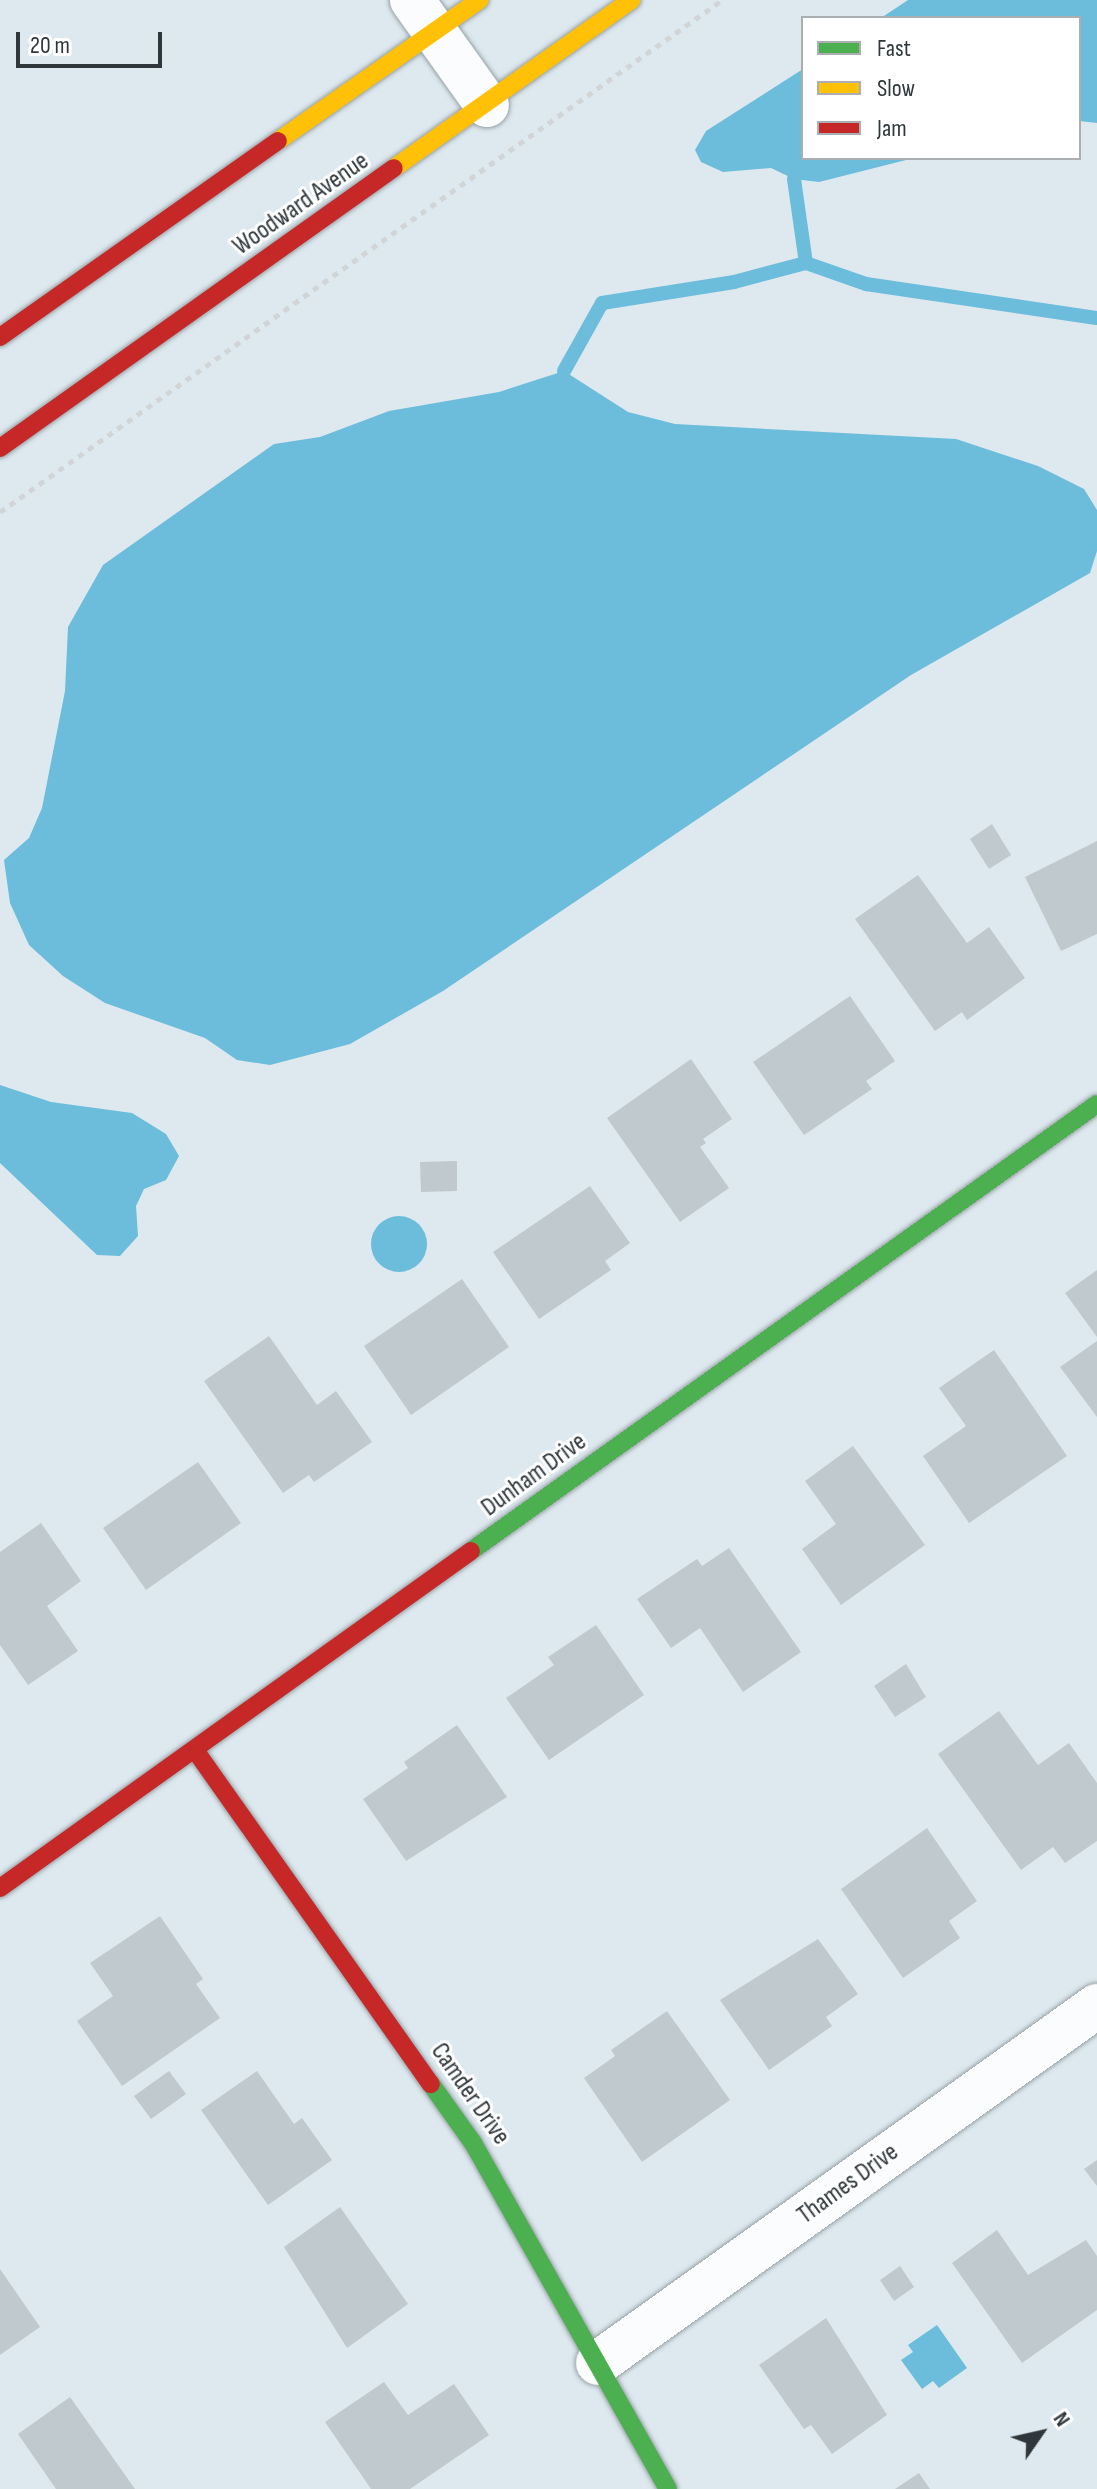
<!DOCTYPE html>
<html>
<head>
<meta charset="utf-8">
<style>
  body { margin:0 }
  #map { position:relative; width:1097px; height:2489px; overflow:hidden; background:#dde9ef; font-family:"Sofia Sans Condensed",sans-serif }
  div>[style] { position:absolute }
  .water>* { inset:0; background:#6cbcdb }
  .round { border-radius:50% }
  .stream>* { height:14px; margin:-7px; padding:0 7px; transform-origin:7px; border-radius:7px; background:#6cbcdb }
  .building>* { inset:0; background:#c0c9ce }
  .path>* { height:5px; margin-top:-2.5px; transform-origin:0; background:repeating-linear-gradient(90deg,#d2d5d7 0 6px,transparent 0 12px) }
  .roads { filter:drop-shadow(0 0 2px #98a1a5) drop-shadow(0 0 2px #98a1a5) }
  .street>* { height:44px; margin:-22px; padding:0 22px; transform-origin:22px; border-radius:22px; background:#fafcfd }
  .fast>* { height:18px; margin:-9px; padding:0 9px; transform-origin:9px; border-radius:9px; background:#4caf50 }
  .slow>* { height:18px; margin:-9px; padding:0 9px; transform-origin:9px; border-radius:9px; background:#ffc107 }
  .jam>* { height:18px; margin:-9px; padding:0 9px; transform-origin:9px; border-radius:9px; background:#c62828 }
  span { translate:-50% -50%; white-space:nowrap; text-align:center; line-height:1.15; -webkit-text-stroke:6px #fff; paint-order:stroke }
  .street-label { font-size:26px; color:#2f373b }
  .legend { position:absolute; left:801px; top:16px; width:280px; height:144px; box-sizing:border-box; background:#fff; border:2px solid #acafb1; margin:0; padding:10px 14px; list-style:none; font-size:24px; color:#2f373b }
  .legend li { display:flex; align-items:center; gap:16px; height:40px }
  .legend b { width:40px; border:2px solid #acafb1 }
  .north { position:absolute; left:1001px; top:2393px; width:80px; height:80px; -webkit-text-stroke:6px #fff; paint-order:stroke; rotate:56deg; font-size:22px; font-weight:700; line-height:32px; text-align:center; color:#2f373b }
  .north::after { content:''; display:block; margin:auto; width:28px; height:36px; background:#2f373b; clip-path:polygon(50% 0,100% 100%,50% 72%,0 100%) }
  .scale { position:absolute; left:16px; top:32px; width:146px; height:36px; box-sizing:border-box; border:4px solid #2f373b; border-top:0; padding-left:10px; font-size:24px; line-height:28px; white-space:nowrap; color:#2f373b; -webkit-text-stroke:6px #fff; paint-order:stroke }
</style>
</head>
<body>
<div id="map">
  <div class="water">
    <i style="clip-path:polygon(908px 0,1097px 0,1097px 123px,1079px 121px,1079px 18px,881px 18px)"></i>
    <i style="clip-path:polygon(803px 69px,803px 158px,914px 158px,819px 182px,794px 179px,771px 168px,723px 172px,701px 162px,695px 150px,706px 131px)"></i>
    <i style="clip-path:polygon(564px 371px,628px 412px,675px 424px,956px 439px,1038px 466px,1084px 489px,1097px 510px,1097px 551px,1090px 573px,911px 675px,443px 991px,350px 1044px,270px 1065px,237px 1060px,205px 1038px,105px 1003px,63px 976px,29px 945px,10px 903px,4px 860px,29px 838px,42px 808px,65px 691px,68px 627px,103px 565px,274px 444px,320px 437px,389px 411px,499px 392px)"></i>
    <i style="clip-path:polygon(0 1085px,51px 1102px,132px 1113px,166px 1134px,179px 1156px,166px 1180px,144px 1189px,136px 1206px,138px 1236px,120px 1256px,97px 1255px,0 1163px)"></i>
    <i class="round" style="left:371px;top:1216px;width:56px;height:56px"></i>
    <i style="clip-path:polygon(937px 2325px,967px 2368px,939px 2388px,933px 2381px,922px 2389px,901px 2360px,913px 2352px,908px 2345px)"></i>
  </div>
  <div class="stream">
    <i style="left:794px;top:179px;width:85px;rotate:81.9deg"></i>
    <i style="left:564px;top:371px;width:78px;rotate:-60.8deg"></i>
    <i style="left:602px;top:303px;width:134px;rotate:-9deg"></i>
    <i style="left:734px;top:282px;width:74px;rotate:-14.8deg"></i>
    <i style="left:806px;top:263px;width:64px;rotate:19.3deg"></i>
    <i style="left:866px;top:284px;width:233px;rotate:8.4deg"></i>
  </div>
  <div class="building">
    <i style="clip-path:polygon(992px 824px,1011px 855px,989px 869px,970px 839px)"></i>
    <i style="clip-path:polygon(1097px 841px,1097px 934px,1061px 951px,1025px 877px)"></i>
    <i style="clip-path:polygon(918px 875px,967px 943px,989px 927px,1025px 978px,967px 1020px,962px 1012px,935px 1031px,855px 919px)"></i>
    <i style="clip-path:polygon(850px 996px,895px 1061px,866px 1081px,872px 1089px,804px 1135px,753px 1062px)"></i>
    <i style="clip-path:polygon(691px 1059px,732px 1119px,703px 1139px,706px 1143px,700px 1147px,729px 1188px,680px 1222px,607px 1118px)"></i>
    <i style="clip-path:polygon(457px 1161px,457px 1191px,421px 1192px,420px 1162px)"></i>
    <i style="clip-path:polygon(590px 1186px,630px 1243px,605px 1261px,611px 1270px,539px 1319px,493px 1252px)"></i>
    <i style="clip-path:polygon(1097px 1270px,1097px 1337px,1065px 1293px)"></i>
    <i style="clip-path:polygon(462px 1279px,509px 1347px,411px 1415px,364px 1346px)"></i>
    <i style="clip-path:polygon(269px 1336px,317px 1405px,336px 1391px,372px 1442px,314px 1482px,309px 1475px,283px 1493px,204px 1381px)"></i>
    <i style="clip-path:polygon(1097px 1341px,1097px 1417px,1060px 1367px)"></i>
    <i style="clip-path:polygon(994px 1350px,1067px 1456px,969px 1523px,923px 1456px,966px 1426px,939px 1388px)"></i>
    <i style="clip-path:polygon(853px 1446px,925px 1545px,841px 1605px,802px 1549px,836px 1524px,805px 1481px)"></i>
    <i style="clip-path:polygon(198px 1462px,241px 1523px,146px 1590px,103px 1528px)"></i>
    <i style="clip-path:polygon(41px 1523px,81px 1581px,47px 1606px,78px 1651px,28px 1685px,0 1645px,0 1552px)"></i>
    <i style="clip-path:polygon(729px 1548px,801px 1652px,743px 1692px,700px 1628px,671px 1648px,637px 1599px,697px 1559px,702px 1566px)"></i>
    <i style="clip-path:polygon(596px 1625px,644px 1695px,549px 1760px,506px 1698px,554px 1665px,548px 1657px)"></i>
    <i style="clip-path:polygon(906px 1664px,926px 1697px,895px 1717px,874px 1686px)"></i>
    <i style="clip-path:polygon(999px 1711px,1038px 1765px,1069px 1743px,1097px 1783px,1097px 1841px,1065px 1863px,1053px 1847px,1021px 1870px,938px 1754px)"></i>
    <i style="clip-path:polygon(457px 1725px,507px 1797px,406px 1861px,363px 1799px,408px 1768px,404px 1762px)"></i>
    <i style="clip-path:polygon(927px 1828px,977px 1901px,949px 1921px,960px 1938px,903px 1978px,841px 1889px)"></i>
    <i style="clip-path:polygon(160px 1916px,203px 1979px,196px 1984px,220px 2018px,122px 2086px,77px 2021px,113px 1996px,90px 1963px)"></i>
    <i style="clip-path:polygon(818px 1939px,858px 1994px,826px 2017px,832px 2026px,769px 2070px,720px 2000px)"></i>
    <i style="clip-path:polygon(667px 2011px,730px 2100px,642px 2162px,584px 2078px,615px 2056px,611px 2050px)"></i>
    <i style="clip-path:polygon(169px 2071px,186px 2094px,151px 2119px,134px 2096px)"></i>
    <i style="clip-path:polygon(257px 2071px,294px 2124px,302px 2118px,332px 2160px,268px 2205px,201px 2110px)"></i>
    <i style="clip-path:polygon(1097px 2160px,1097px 2186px,1084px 2169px)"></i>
    <i style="clip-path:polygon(340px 2207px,408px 2304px,347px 2348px,284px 2247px)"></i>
    <i style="clip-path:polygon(997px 2230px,1028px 2275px,1086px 2240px,1097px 2256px,1097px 2310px,1022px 2363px,952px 2263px)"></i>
    <i style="clip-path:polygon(900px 2266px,914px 2287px,894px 2301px,880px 2280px)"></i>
    <i style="clip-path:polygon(0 2269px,40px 2327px,0 2355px)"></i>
    <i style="clip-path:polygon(826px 2318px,887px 2415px,832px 2454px,811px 2425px,804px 2429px,759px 2365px)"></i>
    <i style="clip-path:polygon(384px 2382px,408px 2415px,454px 2384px,489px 2435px,410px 2489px,371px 2489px,325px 2422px)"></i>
    <i style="clip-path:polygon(70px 2397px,135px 2489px,56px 2489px,18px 2434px)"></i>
    <i style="clip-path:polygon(919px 2473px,930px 2489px,895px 2489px)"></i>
  </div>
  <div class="path">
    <i style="left:0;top:512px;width:885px;rotate:-35.34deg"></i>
  </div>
  <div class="roads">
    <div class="street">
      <i style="left:412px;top:0;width:129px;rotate:54.5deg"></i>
      <i style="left:598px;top:2363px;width:614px;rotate:-35.58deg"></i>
    </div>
    <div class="fast">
      <i style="left:471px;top:1551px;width:769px;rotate:-35.53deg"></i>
      <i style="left:431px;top:2084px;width:72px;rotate:54.6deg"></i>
      <i style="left:473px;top:2143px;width:397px;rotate:60.6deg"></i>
    </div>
    <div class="slow">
      <i style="left:278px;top:141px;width:246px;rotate:-35deg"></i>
      <i style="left:394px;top:168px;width:291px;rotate:-35.3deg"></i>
    </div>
    <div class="jam">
      <i style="left:0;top:337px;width:340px;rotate:-35.2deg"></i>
      <i style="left:0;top:448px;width:483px;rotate:-35.4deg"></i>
      <i style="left:195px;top:1750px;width:409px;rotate:54.8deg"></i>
      <i style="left:0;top:1888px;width:579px;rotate:-35.58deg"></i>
    </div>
  </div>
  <div class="street-label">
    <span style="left:301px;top:204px;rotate:-35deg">Woodward Avenue</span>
    <span style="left:534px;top:1475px;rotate:-36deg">Dunham Drive</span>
    <span style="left:470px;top:2094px;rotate:55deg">Camder Drive</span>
    <span style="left:848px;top:2184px;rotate:-36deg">Thames Drive</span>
  </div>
  <ul class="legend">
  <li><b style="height:10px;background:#4caf50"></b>Fast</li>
  <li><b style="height:10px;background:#ffc107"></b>Slow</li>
  <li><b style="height:10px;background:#c62828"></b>Jam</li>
  </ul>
  <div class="north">N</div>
  <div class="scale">20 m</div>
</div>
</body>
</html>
